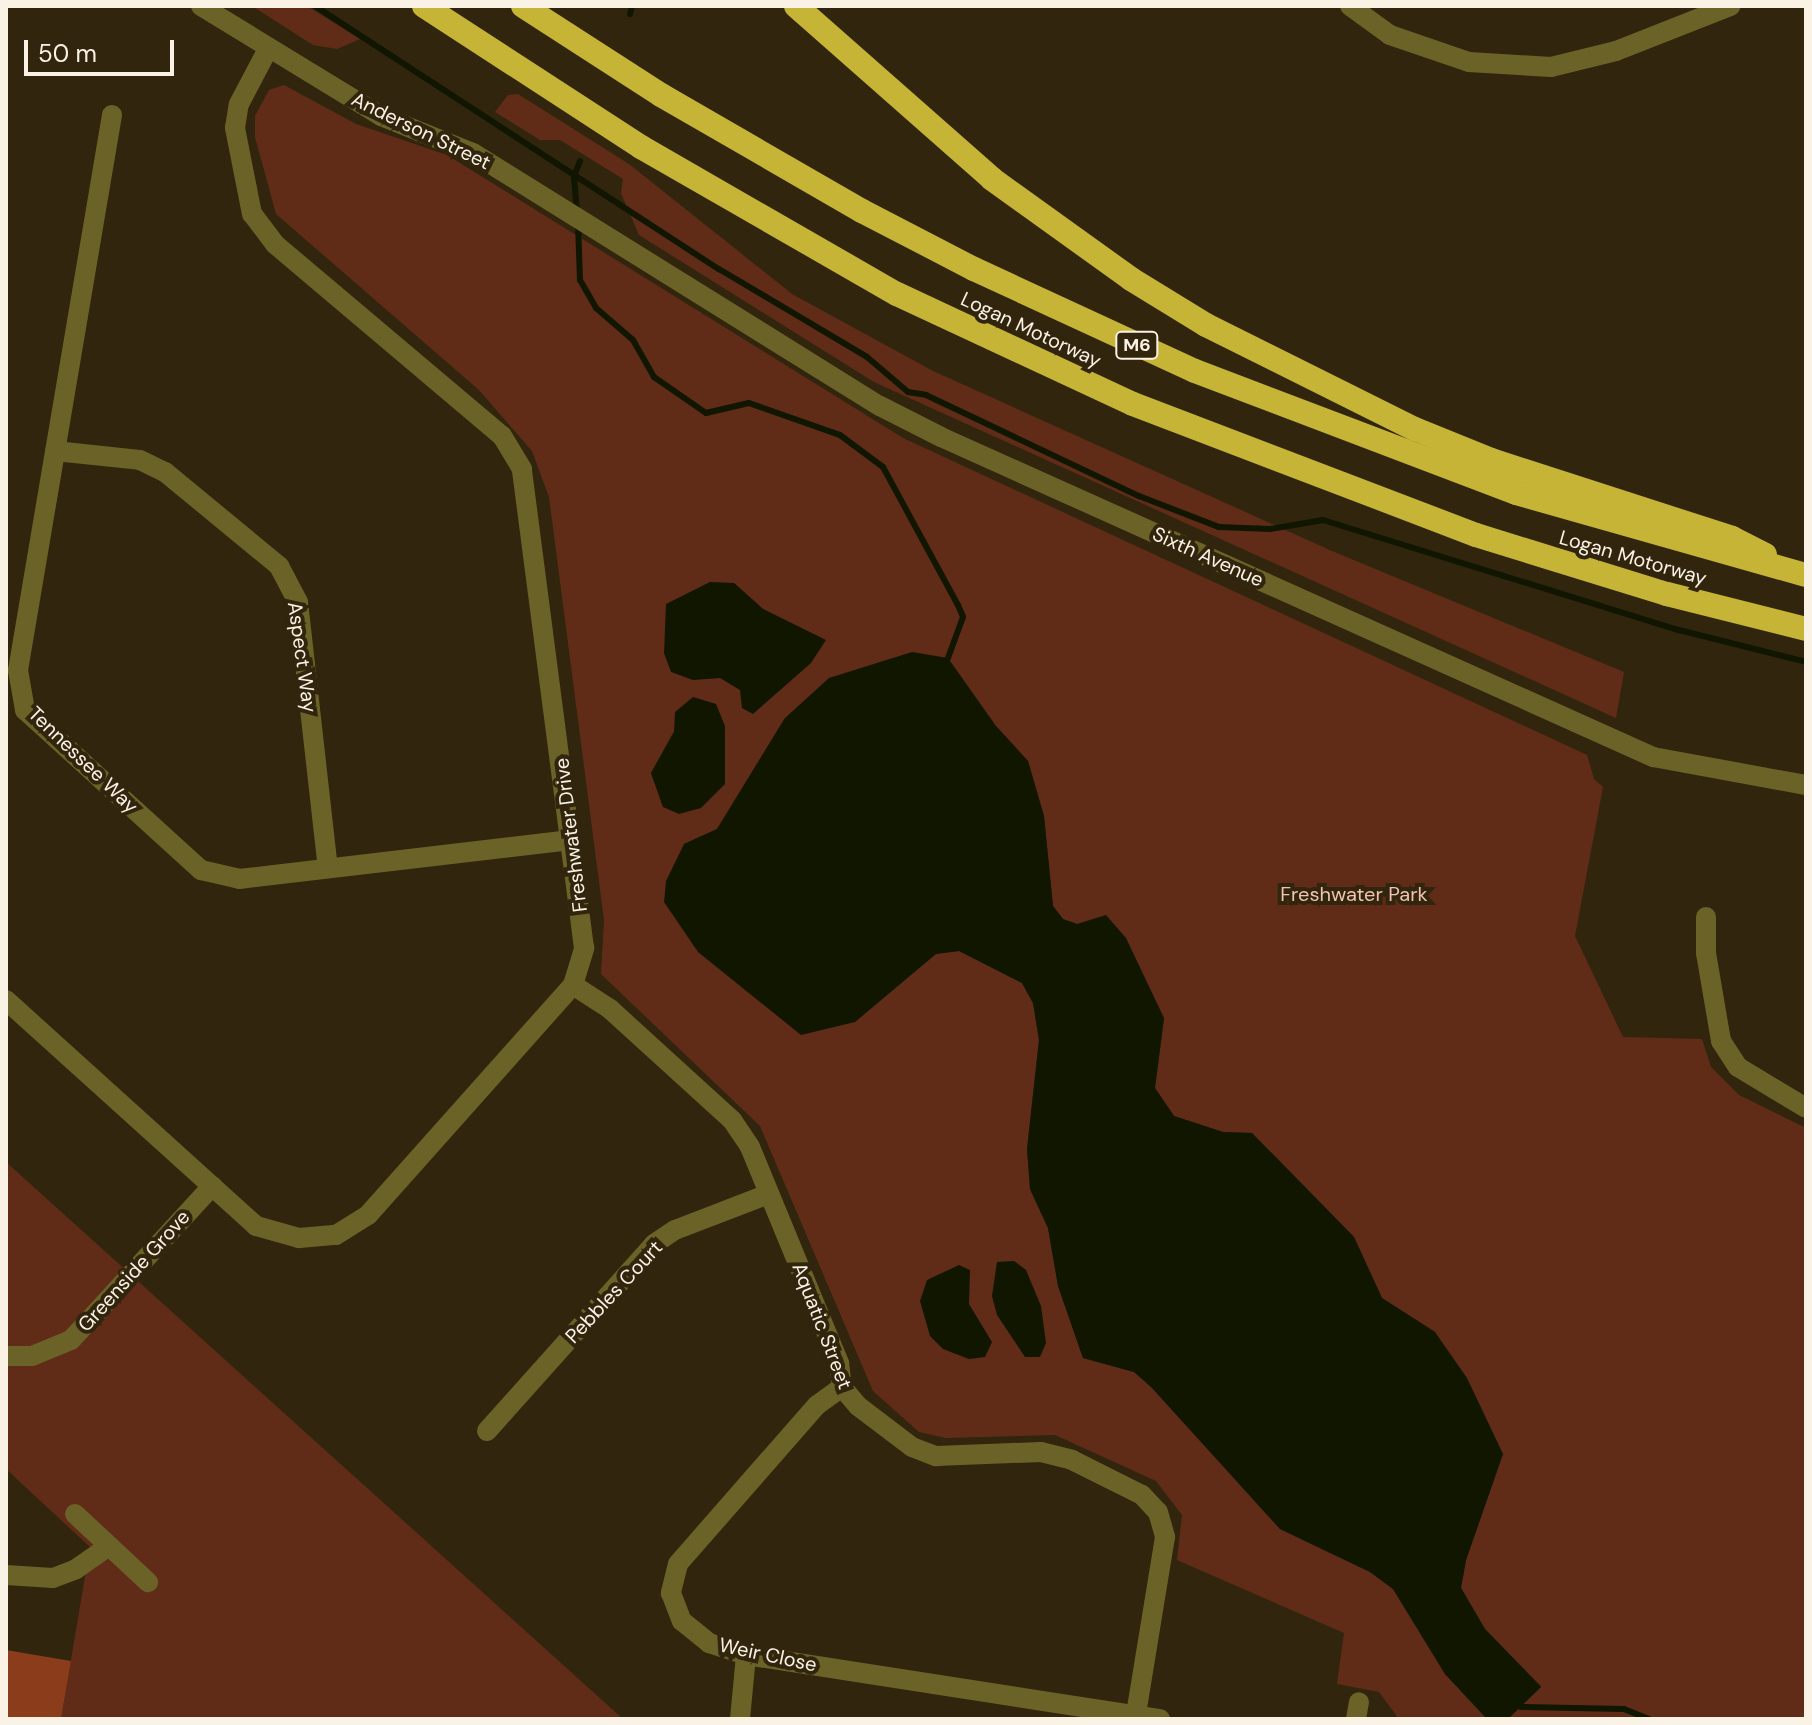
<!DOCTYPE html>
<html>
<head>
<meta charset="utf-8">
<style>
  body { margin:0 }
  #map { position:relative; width:1812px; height:1725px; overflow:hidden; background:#31250e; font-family:"DM Sans",sans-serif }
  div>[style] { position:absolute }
  .green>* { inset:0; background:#612c17 }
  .forest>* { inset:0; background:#8a3c1b }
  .water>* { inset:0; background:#101600 }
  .stream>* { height:6px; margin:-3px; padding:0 3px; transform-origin:3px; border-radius:3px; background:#101600 }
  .street>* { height:20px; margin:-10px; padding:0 10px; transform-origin:10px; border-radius:10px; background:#6b6228 }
  .highway>* { height:24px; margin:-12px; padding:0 12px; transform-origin:12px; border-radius:12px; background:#c5b436 }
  span { translate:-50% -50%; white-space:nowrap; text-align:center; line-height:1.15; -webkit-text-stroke:8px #31250e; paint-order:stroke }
  .shield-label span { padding:2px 6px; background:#31250e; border:2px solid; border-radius:6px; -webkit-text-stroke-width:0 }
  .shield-label { font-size:18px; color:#faf2e4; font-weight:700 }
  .street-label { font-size:20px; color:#faf2e4 }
  .park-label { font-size:20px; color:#f1c3b2 }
  .frame { position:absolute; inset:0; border:8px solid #faf2e4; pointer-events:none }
  .scale { position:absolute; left:24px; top:40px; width:150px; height:36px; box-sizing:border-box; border:4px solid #faf2e4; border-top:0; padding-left:10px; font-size:24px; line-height:28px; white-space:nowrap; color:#faf2e4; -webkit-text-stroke:6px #31250e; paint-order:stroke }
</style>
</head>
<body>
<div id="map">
  <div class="green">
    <i style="clip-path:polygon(252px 6px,307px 6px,360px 39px,337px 49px,313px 45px)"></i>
    <i style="clip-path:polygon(evenodd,284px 85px,356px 124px,447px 155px,903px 438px,1587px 755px,1594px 779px,1603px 787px,1575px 936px,1623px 1037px,1702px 1039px,1711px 1067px,1739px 1095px,1806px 1128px,1806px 1719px,1508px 1719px,1541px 1686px,1485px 1629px,1461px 1588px,1466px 1560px,1503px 1454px,1435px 1332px,1382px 1298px,1354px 1237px,1252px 1133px,1223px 1132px,1174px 1116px,1155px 1088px,1164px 1018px,1077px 924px,1063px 919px,1053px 906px,1044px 816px,1028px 761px,996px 726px,785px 718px,717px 829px,684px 844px,855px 1022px,935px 954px,959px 951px,1022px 983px,1033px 1003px,1039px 1040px,1027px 1149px,1030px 1189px,1048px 1228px,1058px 1286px,1083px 1358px,1134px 1372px,1152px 1387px,1280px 1529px,1370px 1572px,1393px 1589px,1445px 1674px,1487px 1719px,1399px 1719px,1379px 1692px,1337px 1684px,1344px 1633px,1177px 1560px,1182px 1515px,1156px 1481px,1055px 1435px,946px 1438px,919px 1432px,873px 1391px,760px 1126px,601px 974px,604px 920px,549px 497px,532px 451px,479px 390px,276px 214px,255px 137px,255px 116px,269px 90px,284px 85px,734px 583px,763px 609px,825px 640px,740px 690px,720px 677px,734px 583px,284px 85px,674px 731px,663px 807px,651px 773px,674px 731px)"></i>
    <i style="clip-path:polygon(518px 94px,629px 164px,792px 294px,933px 371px,1332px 551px,1624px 672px,1616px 718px,874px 382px,639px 235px,621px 193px,623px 179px,560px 140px,540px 140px,495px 112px,508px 95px)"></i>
    <i style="clip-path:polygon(6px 1162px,623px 1719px,61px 1719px,90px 1547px,6px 1469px)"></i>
  </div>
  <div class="forest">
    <i style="clip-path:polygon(6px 1650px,71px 1661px,61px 1719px,6px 1719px)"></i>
  </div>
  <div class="water">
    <i style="clip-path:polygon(710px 582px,734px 583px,763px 609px,826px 640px,811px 663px,753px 714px,742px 708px,740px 690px,720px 678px,693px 680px,671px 672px,664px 653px,666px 604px)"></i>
    <i style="clip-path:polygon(912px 652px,948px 658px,996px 726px,1028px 761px,1044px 816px,1053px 906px,1063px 919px,1077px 924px,1106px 915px,1126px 938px,1164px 1018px,1155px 1088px,1174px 1116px,1223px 1132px,1252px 1133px,1354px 1237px,1382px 1298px,1435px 1332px,1467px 1378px,1503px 1454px,1466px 1560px,1461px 1588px,1485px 1629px,1541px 1687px,1508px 1719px,1487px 1719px,1445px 1674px,1393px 1589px,1370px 1572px,1280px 1529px,1151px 1387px,1134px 1372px,1083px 1358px,1058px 1286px,1048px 1228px,1030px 1189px,1027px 1149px,1039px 1040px,1033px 1003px,1022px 983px,959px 951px,936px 954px,855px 1022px,801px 1035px,698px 952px,664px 902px,666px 881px,684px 844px,717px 829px,785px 718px,829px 678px)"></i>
    <i style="clip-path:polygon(693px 697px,716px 704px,725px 726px,725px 784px,701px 808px,679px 814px,663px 807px,651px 773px,674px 732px,675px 712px)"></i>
    <i style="clip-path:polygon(1014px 1261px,1026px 1270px,1041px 1306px,1046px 1343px,1040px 1357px,1025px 1357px,997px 1315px,992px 1296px,997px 1262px)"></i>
    <i style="clip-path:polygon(959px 1265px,970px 1270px,969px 1304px,992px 1342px,985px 1357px,969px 1359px,943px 1349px,930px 1336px,920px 1301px,927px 1280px)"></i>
  </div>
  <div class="stream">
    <i style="left:315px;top:6px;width:482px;rotate:33.1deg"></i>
    <i style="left:719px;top:269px;width:172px;rotate:30.7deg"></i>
    <i style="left:867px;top:357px;width:54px;rotate:40.5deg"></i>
    <i style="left:908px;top:392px;width:18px;rotate:9deg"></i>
    <i style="left:926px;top:395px;width:236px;rotate:25.4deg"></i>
    <i style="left:1139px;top:496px;width:86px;rotate:21.2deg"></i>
    <i style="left:1219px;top:527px;width:51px;rotate:2.2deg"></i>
    <i style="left:1270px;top:529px;width:54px;rotate:-9.6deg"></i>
    <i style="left:1323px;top:520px;width:373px;rotate:17.2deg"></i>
    <i style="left:1679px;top:630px;width:131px;rotate:14.1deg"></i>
    <i style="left:630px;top:14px;width:8px;rotate:-76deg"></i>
    <i style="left:577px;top:212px;width:36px;rotate:-95deg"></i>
    <i style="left:574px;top:176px;width:16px;rotate:-68deg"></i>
    <i style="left:578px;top:223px;width:57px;rotate:88deg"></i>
    <i style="left:580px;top:280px;width:32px;rotate:60deg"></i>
    <i style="left:596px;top:308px;width:49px;rotate:40.9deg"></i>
    <i style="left:633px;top:340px;width:43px;rotate:60.4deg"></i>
    <i style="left:654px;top:377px;width:63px;rotate:34.7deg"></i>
    <i style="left:706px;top:413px;width:44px;rotate:-13.1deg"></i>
    <i style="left:749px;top:403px;width:96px;rotate:19.4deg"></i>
    <i style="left:840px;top:435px;width:54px;rotate:36.7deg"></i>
    <i style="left:883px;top:467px;width:157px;rotate:61.5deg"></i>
    <i style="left:958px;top:605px;width:13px;rotate:67deg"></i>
    <i style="left:963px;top:617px;width:44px;rotate:110.1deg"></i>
    <i style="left:1521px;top:1707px;width:103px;rotate:1.1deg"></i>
    <i style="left:1624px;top:1709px;width:27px;rotate:22deg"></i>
  </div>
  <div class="street">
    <i style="left:201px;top:6px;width:211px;rotate:31.4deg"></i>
    <i style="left:381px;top:116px;width:99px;rotate:21.9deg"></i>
    <i style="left:473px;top:153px;width:479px;rotate:31.9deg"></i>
    <i style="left:880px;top:406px;width:68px;rotate:26.9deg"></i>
    <i style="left:941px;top:437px;width:781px;rotate:24.2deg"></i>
    <i style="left:1653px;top:757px;width:156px;rotate:10.4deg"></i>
    <i style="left:1350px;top:6px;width:49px;rotate:35.9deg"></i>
    <i style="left:1390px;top:35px;width:83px;rotate:18.9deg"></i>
    <i style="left:1469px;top:62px;width:82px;rotate:3.5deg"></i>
    <i style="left:1551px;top:67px;width:67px;rotate:-13.8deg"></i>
    <i style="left:1616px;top:51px;width:123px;rotate:-21.5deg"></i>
    <i style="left:112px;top:115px;width:563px;rotate:99.61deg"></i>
    <i style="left:18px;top:670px;width:41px;rotate:80.1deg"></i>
    <i style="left:25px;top:710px;width:238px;rotate:42.3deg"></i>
    <i style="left:201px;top:870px;width:39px;rotate:13deg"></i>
    <i style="left:239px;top:879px;width:334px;rotate:-6.7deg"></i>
    <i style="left:55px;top:451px;width:85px;rotate:6deg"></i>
    <i style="left:140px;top:460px;width:28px;rotate:26deg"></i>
    <i style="left:165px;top:472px;width:148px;rotate:39.5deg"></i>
    <i style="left:279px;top:566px;width:41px;rotate:62.2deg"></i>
    <i style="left:298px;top:602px;width:268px;rotate:83.6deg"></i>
    <i style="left:1706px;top:917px;width:36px;rotate:90deg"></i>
    <i style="left:1706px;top:953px;width:89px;rotate:80.3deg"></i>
    <i style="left:1721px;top:1041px;width:31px;rotate:57deg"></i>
    <i style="left:1738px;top:1067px;width:79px;rotate:31.1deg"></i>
    <i style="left:573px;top:985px;width:44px;rotate:33deg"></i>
    <i style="left:610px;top:1009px;width:165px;rotate:42.3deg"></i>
    <i style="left:732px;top:1120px;width:32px;rotate:56deg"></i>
    <i style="left:750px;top:1147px;width:234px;rotate:67.6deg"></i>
    <i style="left:839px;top:1363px;width:24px;rotate:83deg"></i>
    <i style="left:842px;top:1387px;width:25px;rotate:50deg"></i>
    <i style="left:858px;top:1406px;width:68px;rotate:37.2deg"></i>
    <i style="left:912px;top:1447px;width:26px;rotate:21deg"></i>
    <i style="left:936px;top:1456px;width:105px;rotate:-2.2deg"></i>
    <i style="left:1041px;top:1452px;width:32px;rotate:14deg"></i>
    <i style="left:1072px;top:1460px;width:78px;rotate:26.6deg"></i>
    <i style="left:1142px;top:1495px;width:23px;rotate:47deg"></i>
    <i style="left:1158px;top:1512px;width:26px;rotate:74deg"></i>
    <i style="left:1165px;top:1537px;width:180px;rotate:99.3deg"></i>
    <i style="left:6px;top:1000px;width:337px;rotate:42.1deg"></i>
    <i style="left:256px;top:1226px;width:45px;rotate:15.6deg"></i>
    <i style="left:299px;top:1238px;width:37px;rotate:-5deg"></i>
    <i style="left:336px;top:1235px;width:38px;rotate:-32deg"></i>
    <i style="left:368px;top:1215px;width:308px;rotate:-48.3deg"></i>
    <i style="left:573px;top:985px;width:39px;rotate:-73deg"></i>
    <i style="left:584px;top:948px;width:483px;rotate:-97.4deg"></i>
    <i style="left:522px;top:469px;width:39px;rotate:-121deg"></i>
    <i style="left:502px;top:436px;width:297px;rotate:-139.8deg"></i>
    <i style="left:275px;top:244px;width:38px;rotate:-127deg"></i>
    <i style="left:252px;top:214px;width:88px;rotate:-101.2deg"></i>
    <i style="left:235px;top:128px;width:24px;rotate:-81deg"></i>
    <i style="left:239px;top:104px;width:62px;rotate:-62.2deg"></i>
    <i style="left:6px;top:1356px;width:26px"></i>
    <i style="left:32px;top:1356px;width:42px;rotate:-22.3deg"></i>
    <i style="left:71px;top:1340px;width:209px;rotate:-47.5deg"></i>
    <i style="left:842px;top:1387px;width:31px;rotate:144deg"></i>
    <i style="left:817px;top:1405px;width:211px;rotate:131.2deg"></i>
    <i style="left:678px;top:1564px;width:30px;rotate:104deg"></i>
    <i style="left:671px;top:1593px;width:30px;rotate:69deg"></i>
    <i style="left:682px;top:1621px;width:35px;rotate:39deg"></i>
    <i style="left:709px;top:1643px;width:39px;rotate:18deg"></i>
    <i style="left:746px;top:1655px;width:419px;rotate:8.8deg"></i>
    <i style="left:487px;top:1431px;width:251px;rotate:-48.2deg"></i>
    <i style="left:654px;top:1244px;width:25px;rotate:-34deg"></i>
    <i style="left:675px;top:1230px;width:101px;rotate:-21deg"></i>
    <i style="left:75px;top:1514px;width:100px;rotate:43deg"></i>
    <i style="left:6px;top:1575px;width:47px;rotate:3.7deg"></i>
    <i style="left:53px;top:1578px;width:25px;rotate:-21deg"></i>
    <i style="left:76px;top:1569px;width:40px;rotate:-34.9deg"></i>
    <i style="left:740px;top:1719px;width:64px;rotate:-84.6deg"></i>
    <i style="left:1356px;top:1719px;width:17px;rotate:-80deg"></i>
  </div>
  <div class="highway">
    <i style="left:424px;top:6px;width:259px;rotate:33deg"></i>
    <i style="left:641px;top:147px;width:295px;rotate:29.9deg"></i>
    <i style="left:897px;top:294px;width:260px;rotate:25deg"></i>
    <i style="left:1133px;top:404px;width:367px;rotate:20.9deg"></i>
    <i style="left:1476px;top:535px;width:200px;rotate:17.2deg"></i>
    <i style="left:1667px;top:594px;width:143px;rotate:14.1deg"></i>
    <i style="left:523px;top:6px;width:164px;rotate:32.8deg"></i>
    <i style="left:661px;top:95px;width:232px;rotate:30deg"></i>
    <i style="left:862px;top:211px;width:126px;rotate:27.4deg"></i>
    <i style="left:974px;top:269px;width:243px;rotate:24.8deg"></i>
    <i style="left:1195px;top:371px;width:343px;rotate:20.8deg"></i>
    <i style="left:1516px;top:493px;width:301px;rotate:15.8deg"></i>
    <i style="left:796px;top:6px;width:261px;rotate:41.4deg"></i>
    <i style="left:992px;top:179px;width:171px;rotate:35.7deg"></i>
    <i style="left:1131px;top:279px;width:88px;rotate:31.5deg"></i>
    <i style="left:1206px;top:325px;width:233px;rotate:26.5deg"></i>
    <i style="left:1415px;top:429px;width:82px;rotate:22.2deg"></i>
    <i style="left:1491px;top:460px;width:253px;rotate:17.9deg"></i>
    <i style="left:1732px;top:538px;width:37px;rotate:27deg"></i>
  </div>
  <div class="shield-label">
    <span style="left:1137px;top:345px">M6</span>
  </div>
  <div class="street-label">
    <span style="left:421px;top:131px;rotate:26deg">Anderson Street</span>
    <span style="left:1031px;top:330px;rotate:25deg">Logan Motorway</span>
    <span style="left:1208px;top:557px;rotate:24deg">Sixth Avenue</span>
    <span style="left:1633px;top:558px;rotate:16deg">Logan Motorway</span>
    <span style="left:302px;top:657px;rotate:82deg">Aspect Way</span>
    <span style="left:83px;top:760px;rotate:44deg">Tennessee Way</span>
    <span style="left:571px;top:835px;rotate:-97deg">Freshwater Drive</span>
    <span style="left:134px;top:1271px;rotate:-48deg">Greenside Grove</span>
    <span style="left:614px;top:1292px;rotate:-47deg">Pebbles Court</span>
    <span style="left:822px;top:1326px;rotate:69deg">Aquatic Street</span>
    <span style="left:768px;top:1655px;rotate:12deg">Weir Close</span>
  </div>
  <div class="park-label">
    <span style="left:1354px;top:894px">Freshwater Park</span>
  </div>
  <div class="frame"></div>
  <div class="scale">50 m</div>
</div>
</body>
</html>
